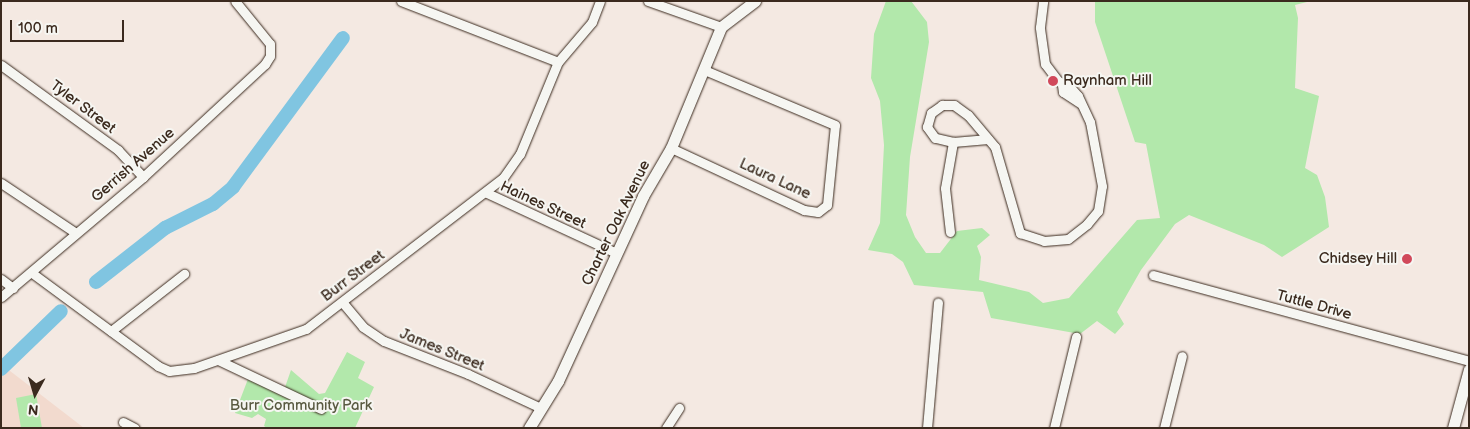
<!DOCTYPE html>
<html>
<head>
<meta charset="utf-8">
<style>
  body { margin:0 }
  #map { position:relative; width:1470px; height:429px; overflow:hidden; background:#f4e9e2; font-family:"Balsamiq Sans",sans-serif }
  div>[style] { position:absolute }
  .built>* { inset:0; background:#f2dace }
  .green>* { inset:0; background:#b2e8ab }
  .river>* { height:14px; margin:-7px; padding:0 7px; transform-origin:7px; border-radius:7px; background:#80c5e1 }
  .roads { filter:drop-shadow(0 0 1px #3b2a1e) drop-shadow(0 0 1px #3b2a1e) }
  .street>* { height:9px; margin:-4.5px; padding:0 4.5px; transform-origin:4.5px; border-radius:4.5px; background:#f6f6f2 }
  .secondary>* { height:11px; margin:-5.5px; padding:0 5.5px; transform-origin:5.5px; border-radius:5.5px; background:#f6f6f2 }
  .dots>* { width:14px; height:14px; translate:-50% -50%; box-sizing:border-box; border:2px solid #f6f6f2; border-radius:50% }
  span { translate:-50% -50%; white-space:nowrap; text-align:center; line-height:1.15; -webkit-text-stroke:4px #f6f6f2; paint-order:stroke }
  .poi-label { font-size:15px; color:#3b2a1e }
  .left { translate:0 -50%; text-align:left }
  .right { translate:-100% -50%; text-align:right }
  .street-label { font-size:15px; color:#3b2a1e }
  .park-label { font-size:15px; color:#595a41 }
  .frame { position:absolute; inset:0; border:2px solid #3b2a1e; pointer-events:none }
  .north { position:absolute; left:10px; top:369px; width:50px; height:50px; -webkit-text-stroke:4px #f6f6f2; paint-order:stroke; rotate:186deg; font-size:14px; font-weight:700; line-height:20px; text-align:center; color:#3b2a1e }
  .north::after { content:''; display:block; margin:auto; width:18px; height:22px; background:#3b2a1e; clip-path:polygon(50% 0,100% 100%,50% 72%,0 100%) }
  .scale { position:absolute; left:10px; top:20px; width:114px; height:22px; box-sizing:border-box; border:2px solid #3b2a1e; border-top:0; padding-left:6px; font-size:15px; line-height:18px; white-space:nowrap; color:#3b2a1e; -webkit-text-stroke:4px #f6f6f2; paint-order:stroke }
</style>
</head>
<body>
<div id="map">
  <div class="built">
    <i style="clip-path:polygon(1px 364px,84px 428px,1px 428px)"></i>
  </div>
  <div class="green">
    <i style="clip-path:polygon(886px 1px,911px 1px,927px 22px,929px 42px,910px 157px,906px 215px,915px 237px,926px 253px,940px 253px,957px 231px,982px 228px,990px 235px,977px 246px,981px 257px,979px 280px,1029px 292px,1043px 303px,1069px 298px,1137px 220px,1160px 218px,1146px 144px,1135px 142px,1095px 22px,1095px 1px,1311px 1px,1295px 5px,1298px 18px,1295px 88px,1319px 96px,1305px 168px,1317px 175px,1325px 197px,1329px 227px,1282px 257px,1264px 245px,1189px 215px,1175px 224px,1141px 270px,1117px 312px,1124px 324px,1115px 334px,1097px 321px,1080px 334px,991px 318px,983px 292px,914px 285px,903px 262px,892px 254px,868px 250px,880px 223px,884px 145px,880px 101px,871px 78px,874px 34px)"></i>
    <i style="clip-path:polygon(347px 352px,365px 362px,358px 378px,374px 387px,355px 428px,267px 428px,264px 426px,266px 419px,258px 414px,252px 418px,235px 413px,248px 379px,283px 393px,291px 370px,319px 394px,325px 393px)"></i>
    <i style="clip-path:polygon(36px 394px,42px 428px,21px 428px,16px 398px)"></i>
  </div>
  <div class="river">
    <i style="left:96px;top:282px;width:88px;rotate:-38deg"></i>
    <i style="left:165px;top:228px;width:54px;rotate:-26.6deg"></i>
    <i style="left:213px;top:204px;width:26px;rotate:-40deg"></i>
    <i style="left:233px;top:187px;width:185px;rotate:-53.6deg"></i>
    <i style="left:1px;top:369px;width:83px;rotate:-44deg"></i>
  </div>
  <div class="roads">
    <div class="street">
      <i style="left:401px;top:1px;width:168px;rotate:21.2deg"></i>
      <i style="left:648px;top:1px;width:77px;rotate:19.6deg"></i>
      <i style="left:1px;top:65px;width:145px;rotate:36deg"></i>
      <i style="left:118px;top:150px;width:37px;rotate:47deg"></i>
      <i style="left:1062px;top:85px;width:7px;rotate:82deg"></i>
      <i style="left:1063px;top:92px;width:20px;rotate:33deg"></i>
      <i style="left:953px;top:142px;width:35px;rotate:-5deg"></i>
      <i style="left:671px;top:148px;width:147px;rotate:25deg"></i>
      <i style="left:804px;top:210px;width:14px;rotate:8deg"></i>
      <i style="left:818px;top:212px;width:11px;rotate:-38deg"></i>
      <i style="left:827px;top:205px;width:80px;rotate:-84.3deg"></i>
      <i style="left:835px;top:125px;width:142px;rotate:-157.2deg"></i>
      <i style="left:1px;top:183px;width:90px;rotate:33.7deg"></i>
      <i style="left:487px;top:193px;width:142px;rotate:24.9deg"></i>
      <i style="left:950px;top:232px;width:44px;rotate:-96.5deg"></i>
      <i style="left:945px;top:188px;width:47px;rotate:-80.1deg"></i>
      <i style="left:953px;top:142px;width:18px;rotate:-167deg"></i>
      <i style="left:935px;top:138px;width:14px;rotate:-126deg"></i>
      <i style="left:927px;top:127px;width:15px;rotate:-74deg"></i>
      <i style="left:931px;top:113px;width:14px;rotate:-36deg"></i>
      <i style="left:942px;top:105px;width:12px"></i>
      <i style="left:954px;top:105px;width:17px;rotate:36deg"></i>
      <i style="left:968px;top:115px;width:42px;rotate:49.8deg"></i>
      <i style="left:995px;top:147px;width:90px;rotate:73.8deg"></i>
      <i style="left:1020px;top:233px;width:25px;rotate:18deg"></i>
      <i style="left:1044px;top:241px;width:24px;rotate:-5deg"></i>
      <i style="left:1068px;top:239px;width:24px;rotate:-38deg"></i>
      <i style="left:1087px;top:224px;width:17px;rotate:-50deg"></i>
      <i style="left:1098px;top:211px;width:25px;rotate:-81deg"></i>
      <i style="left:1102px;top:186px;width:65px;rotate:-100.6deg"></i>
      <i style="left:1090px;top:122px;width:29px;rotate:-115deg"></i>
      <i style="left:1078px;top:96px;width:12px;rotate:-132deg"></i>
      <i style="left:1070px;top:87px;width:13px;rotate:-153deg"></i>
      <i style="left:1058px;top:81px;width:21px;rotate:-127deg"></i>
      <i style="left:1045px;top:64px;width:37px;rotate:-98deg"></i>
      <i style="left:1040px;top:27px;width:26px;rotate:-83deg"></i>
      <i style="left:32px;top:273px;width:157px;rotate:36.4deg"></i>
      <i style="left:158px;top:366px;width:12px;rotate:24deg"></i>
      <i style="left:169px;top:371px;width:25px;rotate:-7deg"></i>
      <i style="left:194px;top:368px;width:119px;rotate:-19.2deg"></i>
      <i style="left:306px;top:329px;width:248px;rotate:-37.5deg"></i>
      <i style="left:503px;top:178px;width:29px;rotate:-55deg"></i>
      <i style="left:520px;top:154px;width:100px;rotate:-67.6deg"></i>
      <i style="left:558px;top:62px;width:52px;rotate:-49.6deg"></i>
      <i style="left:592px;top:22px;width:22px;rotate:-69deg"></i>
      <i style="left:1153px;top:275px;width:327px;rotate:15.2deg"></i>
      <i style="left:1px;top:279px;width:15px;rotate:37deg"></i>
      <i style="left:1px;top:297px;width:186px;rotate:-40.2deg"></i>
      <i style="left:143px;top:177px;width:166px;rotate:-42.8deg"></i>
      <i style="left:265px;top:64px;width:9px;rotate:-58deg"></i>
      <i style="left:270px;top:56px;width:12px;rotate:-90deg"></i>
      <i style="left:270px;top:44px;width:55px;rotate:-129.1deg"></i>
      <i style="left:343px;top:303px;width:31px;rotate:50deg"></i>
      <i style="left:363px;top:327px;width:25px;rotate:34deg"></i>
      <i style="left:384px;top:341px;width:90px;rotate:21.4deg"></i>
      <i style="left:468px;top:374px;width:81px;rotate:25deg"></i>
      <i style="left:111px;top:331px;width:93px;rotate:-38deg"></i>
      <i style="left:218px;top:360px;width:114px;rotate:25.4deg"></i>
      <i style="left:123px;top:422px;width:13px;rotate:27deg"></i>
      <i style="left:666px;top:428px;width:24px;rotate:-57deg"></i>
      <i style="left:927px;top:428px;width:126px;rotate:-85deg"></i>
      <i style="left:1054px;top:428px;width:94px;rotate:-76.4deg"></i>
      <i style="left:1164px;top:428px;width:74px;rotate:-76deg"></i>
    </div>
    <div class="secondary">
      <i style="left:529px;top:428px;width:55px;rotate:-58.3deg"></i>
      <i style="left:558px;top:381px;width:204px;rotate:-65.3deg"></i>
      <i style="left:643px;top:196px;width:56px;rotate:-59.7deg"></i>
      <i style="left:671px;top:148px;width:131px;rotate:-67.5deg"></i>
      <i style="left:721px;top:27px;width:43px;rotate:-37.4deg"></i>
      <i style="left:1453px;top:428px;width:61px;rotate:-74.8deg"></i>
    </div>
  </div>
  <div class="dots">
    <i style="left:1053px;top:81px;background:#d1495b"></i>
    <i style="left:1407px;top:259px;background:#d1495b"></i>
  </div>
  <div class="poi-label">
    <span class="left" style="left:1063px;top:81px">Raynham Hill</span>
    <span class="right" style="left:1397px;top:259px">Chidsey Hill</span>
  </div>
  <div class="street-label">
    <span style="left:83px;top:107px;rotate:37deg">Tyler Street</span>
    <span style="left:133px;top:165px;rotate:-41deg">Gerrish Avenue</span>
    <span style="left:775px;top:179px;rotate:25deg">Laura Lane</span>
    <span style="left:543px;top:205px;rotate:25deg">Haines Street</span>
    <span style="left:616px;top:223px;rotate:-64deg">Charter Oak Avenue</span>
    <span style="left:353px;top:276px;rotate:-37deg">Burr Street</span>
    <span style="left:1314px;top:305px;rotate:15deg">Tuttle Drive</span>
    <span style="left:442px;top:350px;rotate:22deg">James Street</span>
  </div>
  <div class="park-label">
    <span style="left:301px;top:406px">Burr Community Park</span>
  </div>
  <div class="frame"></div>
  <div class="north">N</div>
  <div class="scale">100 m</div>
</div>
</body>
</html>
